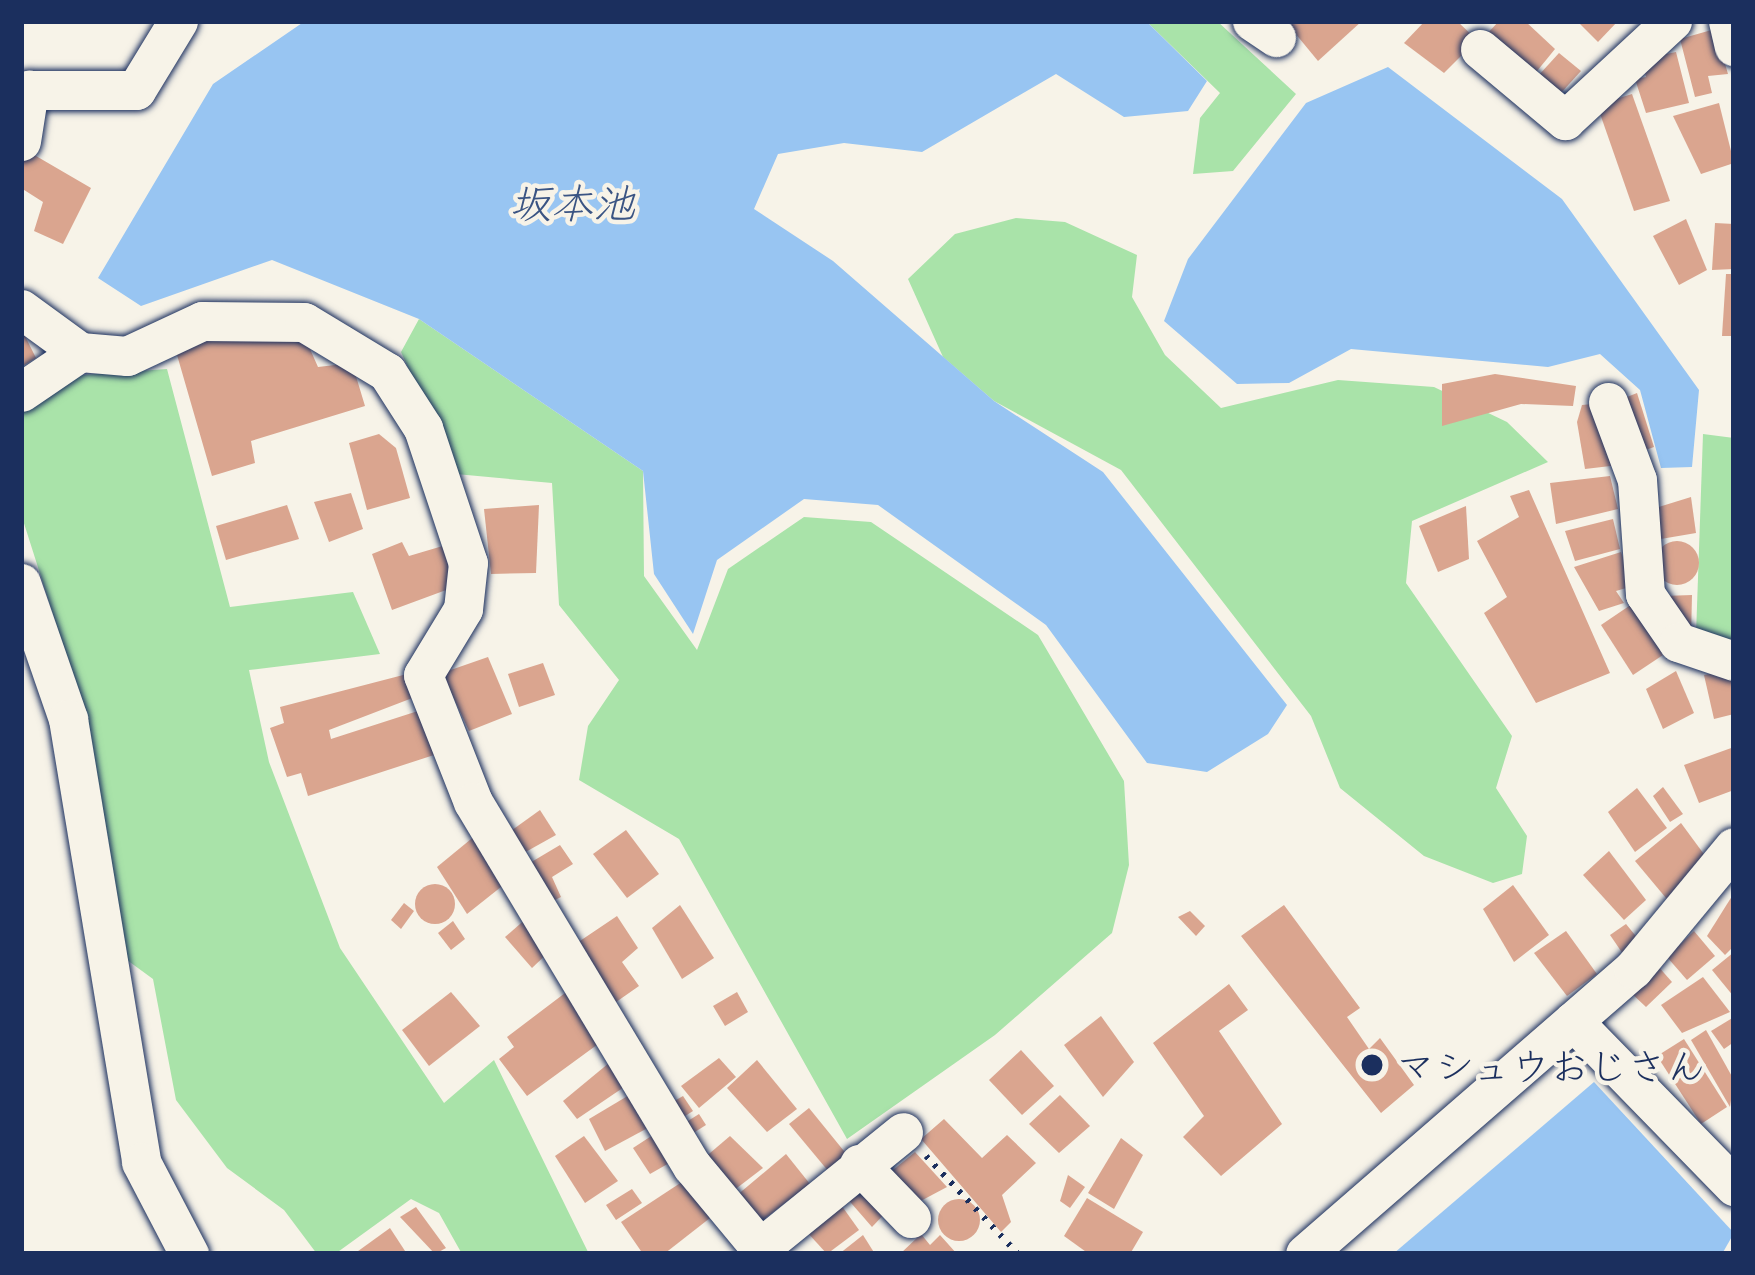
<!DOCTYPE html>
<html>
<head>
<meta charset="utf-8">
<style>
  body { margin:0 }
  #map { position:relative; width:1755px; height:1275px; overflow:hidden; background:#f7f3e8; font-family:Mali,"Klee One",sans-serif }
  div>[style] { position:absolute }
  .green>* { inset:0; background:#a9e3a9 }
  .water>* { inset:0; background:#98c5f2 }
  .building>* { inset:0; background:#daa58f }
  .round { border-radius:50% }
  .path>* { height:6px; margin-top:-3px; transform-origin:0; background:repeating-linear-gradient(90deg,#1b2f5e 0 3px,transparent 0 12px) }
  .roads { filter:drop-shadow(0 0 3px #1b2f5e) drop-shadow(0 0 3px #1b2f5e) }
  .minor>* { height:39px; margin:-19.5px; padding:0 19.5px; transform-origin:19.5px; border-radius:19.5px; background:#f7f3e8 }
  .dots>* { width:33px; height:33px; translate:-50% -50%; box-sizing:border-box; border:6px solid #f7f3e8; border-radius:50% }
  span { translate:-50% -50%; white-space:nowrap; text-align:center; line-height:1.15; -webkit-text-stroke:9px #f7f3e8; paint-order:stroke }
  .poi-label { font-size:39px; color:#1b2f5e }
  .left { translate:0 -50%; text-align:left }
  .water-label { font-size:42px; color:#3a5483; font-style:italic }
  .frame { position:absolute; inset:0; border:24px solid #1b2f5e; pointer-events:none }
</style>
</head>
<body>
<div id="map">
  <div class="green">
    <i style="clip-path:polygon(1146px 21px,1217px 21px,1296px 94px,1233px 171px,1193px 174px,1200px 118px,1220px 93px)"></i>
    <i style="clip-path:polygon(1016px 218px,1065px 222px,1137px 255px,1132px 297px,1165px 355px,1221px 408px,1338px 380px,1434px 387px,1507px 422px,1548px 462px,1412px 521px,1406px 583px,1512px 736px,1496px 788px,1527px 836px,1522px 874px,1493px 883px,1424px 856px,1340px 788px,1311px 716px,1121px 470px,994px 401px,943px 357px,908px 279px,955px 234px)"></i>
    <i style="clip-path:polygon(419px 319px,643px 471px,644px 576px,697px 650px,728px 569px,804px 517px,871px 522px,1038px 635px,1124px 781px,1129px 865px,1112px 933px,995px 1035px,847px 1139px,679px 839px,579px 780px,588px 726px,619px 680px,559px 605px,552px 483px,456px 474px,401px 352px)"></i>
    <i style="clip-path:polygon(167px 369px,230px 607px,353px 592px,380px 654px,249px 670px,269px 762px,340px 948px,444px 1103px,494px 1060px,589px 1254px,462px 1254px,439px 1213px,411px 1199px,335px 1254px,317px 1254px,284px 1210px,227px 1168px,176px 1100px,153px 979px,116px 952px,87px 721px,21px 514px,21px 408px,82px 375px)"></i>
    <i style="clip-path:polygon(1703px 434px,1734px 438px,1734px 644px,1696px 635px)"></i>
  </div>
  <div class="water">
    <i style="clip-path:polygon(305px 21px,1146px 21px,1207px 81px,1188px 111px,1124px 117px,1056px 74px,922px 152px,844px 143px,778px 154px,754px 209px,833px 261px,994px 401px,1103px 472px,1287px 705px,1268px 734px,1207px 772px,1147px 763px,1046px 625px,878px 505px,804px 499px,717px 560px,693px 634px,654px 574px,643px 471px,419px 319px,272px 260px,141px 306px,98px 278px,213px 84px)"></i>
    <i style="clip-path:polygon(1388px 67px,1562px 199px,1699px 390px,1692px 467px,1661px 468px,1640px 390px,1600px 354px,1548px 367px,1351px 349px,1289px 383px,1237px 384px,1164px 321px,1188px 259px,1306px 103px)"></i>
    <i style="clip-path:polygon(1594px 1082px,1734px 1233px,1722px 1254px,1393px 1254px)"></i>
  </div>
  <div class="building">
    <i style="clip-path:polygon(1285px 21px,1362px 21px,1318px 61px)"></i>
    <i style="clip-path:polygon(1425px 21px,1457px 21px,1477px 40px,1444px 73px,1404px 43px)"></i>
    <i style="clip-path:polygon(1499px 21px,1525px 21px,1555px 49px,1533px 76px,1486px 35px)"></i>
    <i style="clip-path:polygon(1577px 21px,1618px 21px,1598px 42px)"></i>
    <i style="clip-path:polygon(1715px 29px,1728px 74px,1708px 76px,1712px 93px,1695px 97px,1680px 39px)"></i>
    <i style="clip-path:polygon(1676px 52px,1689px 103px,1646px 113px,1635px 79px,1646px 77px,1642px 59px)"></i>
    <i style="clip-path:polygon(1559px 53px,1581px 71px,1560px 94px,1538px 76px)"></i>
    <i style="clip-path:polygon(1632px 94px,1670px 201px,1634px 211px,1597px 105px)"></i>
    <i style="clip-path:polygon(1719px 103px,1734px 163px,1701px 174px,1673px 116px)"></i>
    <i style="clip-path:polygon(24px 149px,91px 188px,63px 244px,34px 231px,43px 202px,21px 188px)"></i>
    <i style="clip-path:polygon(1686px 219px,1707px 270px,1679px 285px,1653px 236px)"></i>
    <i style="clip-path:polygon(1715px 223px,1734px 224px,1734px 269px,1712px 270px)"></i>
    <i style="clip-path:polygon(1726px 274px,1734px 274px,1734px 336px,1722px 336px)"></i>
    <i style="clip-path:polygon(270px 327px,302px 331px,318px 367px,352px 363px,365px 406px,251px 441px,255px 463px,212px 476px,175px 348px)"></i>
    <i style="clip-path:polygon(21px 328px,36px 358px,21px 367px)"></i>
    <i style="clip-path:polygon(1495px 374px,1576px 386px,1573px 406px,1521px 404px,1442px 426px,1442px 384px)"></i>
    <i style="clip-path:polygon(1637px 393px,1654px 447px,1637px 453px,1617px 401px)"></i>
    <i style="clip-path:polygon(1603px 403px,1619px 465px,1585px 469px,1577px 422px,1582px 405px)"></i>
    <i style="clip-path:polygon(379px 434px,396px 448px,410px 498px,367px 510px,349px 443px)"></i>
    <i style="clip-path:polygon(1610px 476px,1618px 509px,1556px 524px,1550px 483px)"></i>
    <i style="clip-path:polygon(1529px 490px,1610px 673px,1536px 703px,1484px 613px,1507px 597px,1477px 541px,1519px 517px,1510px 496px)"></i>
    <i style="clip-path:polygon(351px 493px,363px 529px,329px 542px,314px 502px)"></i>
    <i style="clip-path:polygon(1691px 497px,1696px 533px,1655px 540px,1649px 510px)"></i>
    <i style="clip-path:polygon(287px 505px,299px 539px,226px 560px,216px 526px)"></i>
    <i style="clip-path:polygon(539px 505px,536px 573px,491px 574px,484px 509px)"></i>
    <i style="clip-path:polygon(1466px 506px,1469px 559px,1438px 572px,1419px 526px)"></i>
    <i style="clip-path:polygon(1613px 519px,1620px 549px,1575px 561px,1565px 531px)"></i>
    <i class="round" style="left:1655px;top:541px;width:44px;height:44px"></i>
    <i style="clip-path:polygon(402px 542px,409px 556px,446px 545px,457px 586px,392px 610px,372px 554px)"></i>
    <i style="clip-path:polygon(1621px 552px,1633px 586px,1616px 591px,1624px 603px,1599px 611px,1574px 567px)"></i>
    <i style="clip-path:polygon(1692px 595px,1691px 637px,1664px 596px)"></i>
    <i style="clip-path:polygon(1632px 604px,1666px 653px,1633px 675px,1601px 625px)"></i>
    <i style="clip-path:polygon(488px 657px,512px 714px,469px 731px,442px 673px)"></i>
    <i style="clip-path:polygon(543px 663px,555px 695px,519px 707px,508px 674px)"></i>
    <i style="clip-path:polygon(1734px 670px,1734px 714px,1714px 719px,1704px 675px)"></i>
    <i style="clip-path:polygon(1676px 671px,1694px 713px,1663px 729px,1646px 689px)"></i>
    <i style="clip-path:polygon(407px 674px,415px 697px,329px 730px,331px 739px,421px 710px,434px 755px,308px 796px,301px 773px,287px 777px,270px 728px,284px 723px,280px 707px)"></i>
    <i style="clip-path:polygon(1734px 747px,1734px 790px,1699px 803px,1684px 765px)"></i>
    <i style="clip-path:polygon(1663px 787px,1683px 814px,1670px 822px,1653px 796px)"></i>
    <i style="clip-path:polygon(1637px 788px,1667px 828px,1635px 852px,1608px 812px)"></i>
    <i style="clip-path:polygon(540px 810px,556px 835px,522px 854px,508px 833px)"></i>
    <i style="clip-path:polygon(1681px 823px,1706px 857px,1671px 904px,1635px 861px)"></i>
    <i style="clip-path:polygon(482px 830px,506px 883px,467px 914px,437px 867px)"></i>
    <i style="clip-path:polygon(626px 830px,659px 874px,627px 898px,593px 854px)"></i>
    <i style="clip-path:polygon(560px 845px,573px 864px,552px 877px,561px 897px,545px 905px,523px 867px)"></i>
    <i style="clip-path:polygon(1609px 851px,1646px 900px,1624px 920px,1583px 875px)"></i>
    <i class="round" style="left:415px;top:884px;width:40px;height:40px"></i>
    <i style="clip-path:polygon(1513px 885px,1549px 935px,1514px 962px,1483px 909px)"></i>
    <i style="clip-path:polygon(1734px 893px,1734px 946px,1725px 955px,1707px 936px)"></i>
    <i style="clip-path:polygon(404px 903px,414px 911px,401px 929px,391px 920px)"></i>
    <i style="clip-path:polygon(680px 905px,714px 958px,682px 979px,652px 928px)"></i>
    <i style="clip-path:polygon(1284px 905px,1360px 1008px,1347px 1017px,1369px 1049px,1380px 1038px,1414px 1085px,1381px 1113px,1241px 936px)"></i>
    <i style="clip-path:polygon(1190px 911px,1205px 926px,1196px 936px,1178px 917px)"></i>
    <i style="clip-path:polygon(617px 916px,638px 948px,622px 962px,639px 986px,609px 1007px,571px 947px)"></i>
    <i style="clip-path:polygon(528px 917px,553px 948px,532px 968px,505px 937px)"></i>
    <i style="clip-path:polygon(453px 921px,465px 939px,451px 950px,438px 933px)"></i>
    <i style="clip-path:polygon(1626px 924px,1639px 940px,1623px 954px,1610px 935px)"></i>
    <i style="clip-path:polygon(1566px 931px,1597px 974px,1567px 996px,1534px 953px)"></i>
    <i style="clip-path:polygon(1694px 931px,1715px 956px,1687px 980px,1667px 957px)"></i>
    <i style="clip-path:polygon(1734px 952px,1734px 997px,1712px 970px)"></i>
    <i style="clip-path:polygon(1657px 965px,1672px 982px,1646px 1007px,1629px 991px)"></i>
    <i style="clip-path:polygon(1703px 977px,1730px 1012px,1682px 1033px,1661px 1005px)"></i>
    <i style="clip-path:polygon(1229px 984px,1248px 1010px,1219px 1031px,1282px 1124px,1221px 1176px,1183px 1137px,1204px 1116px,1153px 1043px)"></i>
    <i style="clip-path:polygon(569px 990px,605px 1039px,527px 1096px,499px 1059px,514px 1047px,507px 1037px)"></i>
    <i style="clip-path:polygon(451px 992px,480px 1026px,429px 1066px,402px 1030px)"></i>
    <i style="clip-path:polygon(737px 992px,748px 1012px,725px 1026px,713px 1006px)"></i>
    <i style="clip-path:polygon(1101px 1016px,1134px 1062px,1103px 1097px,1064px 1045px)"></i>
    <i style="clip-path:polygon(1734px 1017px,1734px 1042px,1724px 1049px,1711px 1031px)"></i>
    <i style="clip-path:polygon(1706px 1030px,1734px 1080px,1730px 1107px,1691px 1040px)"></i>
    <i style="clip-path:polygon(1684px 1039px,1727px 1107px,1701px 1124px,1657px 1056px)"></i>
    <i style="clip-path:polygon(1021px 1050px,1054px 1086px,1022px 1115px,989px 1080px)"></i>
    <i style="clip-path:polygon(615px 1058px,633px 1081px,577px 1119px,563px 1101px)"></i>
    <i style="clip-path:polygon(719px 1058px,736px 1077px,699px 1108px,681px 1086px)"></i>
    <i style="clip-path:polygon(757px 1060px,797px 1109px,767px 1132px,727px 1088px)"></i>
    <i style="clip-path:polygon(636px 1091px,657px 1123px,605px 1151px,589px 1119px)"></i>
    <i style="clip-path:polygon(1060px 1095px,1090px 1126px,1059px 1153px,1029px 1124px)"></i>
    <i style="clip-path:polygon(683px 1096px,693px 1111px,679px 1120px,669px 1104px)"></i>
    <i style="clip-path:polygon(809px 1108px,848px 1156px,829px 1172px,789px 1124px)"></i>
    <i style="clip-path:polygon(699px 1114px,706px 1125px,687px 1137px,680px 1126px)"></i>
    <i style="clip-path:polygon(944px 1119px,982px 1158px,1007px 1135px,1036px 1163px,1002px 1195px,1011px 1222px,1001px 1232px,921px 1139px)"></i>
    <i style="clip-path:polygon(659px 1131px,678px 1158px,650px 1174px,633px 1148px)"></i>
    <i style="clip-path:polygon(584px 1136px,618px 1181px,585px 1203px,555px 1156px)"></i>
    <i style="clip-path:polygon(730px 1136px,763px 1168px,733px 1191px,703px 1159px)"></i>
    <i style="clip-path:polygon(1121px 1138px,1143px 1155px,1114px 1209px,1088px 1193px)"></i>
    <i style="clip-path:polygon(915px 1152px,947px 1187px,915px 1204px,887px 1175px)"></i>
    <i style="clip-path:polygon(786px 1154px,810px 1184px,759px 1223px,736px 1196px)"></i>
    <i style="clip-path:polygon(1068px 1175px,1085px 1187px,1070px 1208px,1060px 1201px)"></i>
    <i style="clip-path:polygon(691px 1176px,719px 1211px,664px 1254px,643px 1254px,621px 1222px)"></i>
    <i style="clip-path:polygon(865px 1179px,891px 1207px,872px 1227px,845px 1196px)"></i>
    <i style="clip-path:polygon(632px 1189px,642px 1203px,616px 1220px,606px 1205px)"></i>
    <i style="clip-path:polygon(1087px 1198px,1143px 1232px,1130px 1254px,1089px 1254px,1064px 1236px)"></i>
    <i class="round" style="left:938px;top:1199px;width:42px;height:42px"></i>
    <i style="clip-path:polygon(839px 1202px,859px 1230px,827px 1254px,806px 1231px)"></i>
    <i style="clip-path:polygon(416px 1207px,446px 1248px,435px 1254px,400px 1217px)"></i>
    <i style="clip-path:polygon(390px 1228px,407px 1254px,354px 1254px)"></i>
    <i style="clip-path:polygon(921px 1234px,930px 1245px,940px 1235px,957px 1254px,900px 1254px)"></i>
    <i style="clip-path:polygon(863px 1235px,875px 1254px,839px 1254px)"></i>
  </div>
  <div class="path">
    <i style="left:926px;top:1156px;width:134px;rotate:46.8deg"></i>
  </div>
  <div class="roads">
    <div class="minor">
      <i style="left:1252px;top:21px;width:29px;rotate:34deg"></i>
      <i style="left:1728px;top:21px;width:26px;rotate:77deg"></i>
      <i style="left:1480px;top:49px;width:111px;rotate:39.9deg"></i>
      <i style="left:1565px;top:120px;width:146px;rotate:-42.8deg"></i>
      <i style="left:21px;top:141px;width:52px;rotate:-81.1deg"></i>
      <i style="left:29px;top:90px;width:107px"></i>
      <i style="left:136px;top:90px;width:81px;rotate:-58.7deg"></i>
      <i style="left:21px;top:309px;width:73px;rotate:36.1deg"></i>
      <i style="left:80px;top:352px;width:47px;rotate:4.9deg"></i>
      <i style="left:127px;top:356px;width:83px;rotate:-25deg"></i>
      <i style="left:202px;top:321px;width:102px;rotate:0.6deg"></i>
      <i style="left:304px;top:322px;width:97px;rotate:31.1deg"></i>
      <i style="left:387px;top:372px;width:67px;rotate:57.3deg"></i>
      <i style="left:423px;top:428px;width:142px;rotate:71.6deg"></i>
      <i style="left:468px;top:563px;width:46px;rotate:96.2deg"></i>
      <i style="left:463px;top:609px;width:77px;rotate:121.2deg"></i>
      <i style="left:423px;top:675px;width:136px;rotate:68.5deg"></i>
      <i style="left:473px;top:802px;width:425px;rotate:59deg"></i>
      <i style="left:692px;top:1166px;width:114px;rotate:50.3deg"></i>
      <i style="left:21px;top:392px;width:71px;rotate:-34.1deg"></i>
      <i style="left:1608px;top:402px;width:83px;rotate:69.6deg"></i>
      <i style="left:1637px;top:480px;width:114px;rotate:86deg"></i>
      <i style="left:1645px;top:594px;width:58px;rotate:55.5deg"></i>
      <i style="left:1678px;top:642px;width:59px;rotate:18.7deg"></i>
      <i style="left:21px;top:583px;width:144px;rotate:70.9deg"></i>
      <i style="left:68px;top:719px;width:449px;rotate:80.6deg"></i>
      <i style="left:141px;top:1162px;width:104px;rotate:62.4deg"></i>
      <i style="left:1573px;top:1021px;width:231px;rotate:45.7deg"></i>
      <i style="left:859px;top:1164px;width:75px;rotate:46.1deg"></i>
      <i style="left:760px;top:1248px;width:184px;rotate:-39deg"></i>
      <i style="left:1305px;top:1254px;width:435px;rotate:-41deg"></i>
      <i style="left:1633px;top:969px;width:158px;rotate:-50.4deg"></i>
    </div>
  </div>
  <div class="dots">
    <i style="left:1372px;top:1065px;background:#1b2f5e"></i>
  </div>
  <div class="poi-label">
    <span class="left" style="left:1396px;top:1065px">マシュウおじさん</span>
  </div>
  <div class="water-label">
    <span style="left:572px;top:202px">坂本池</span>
  </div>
  <div class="frame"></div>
</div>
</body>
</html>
